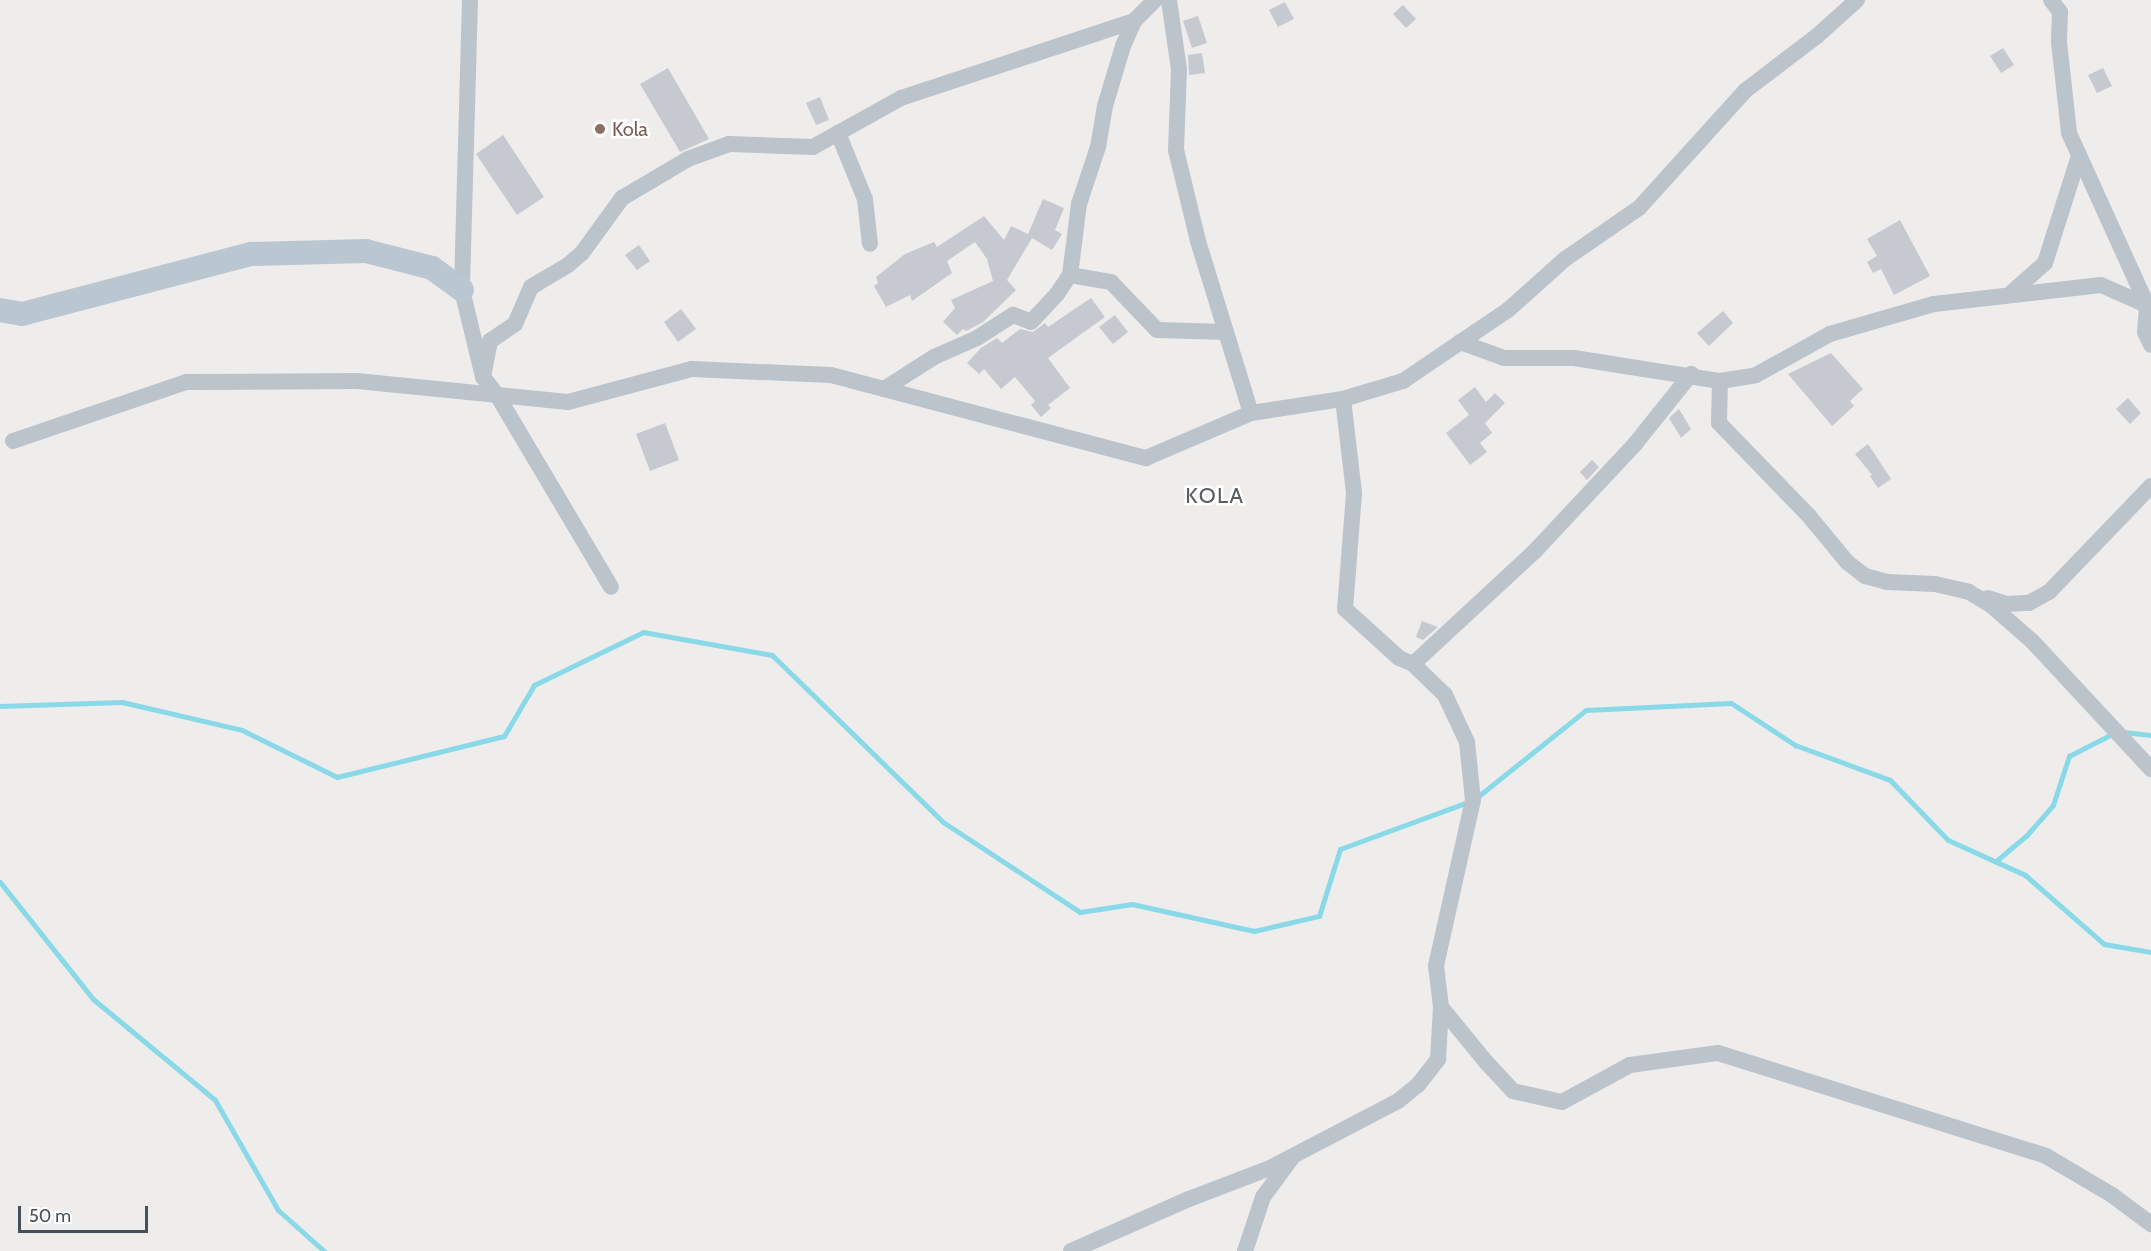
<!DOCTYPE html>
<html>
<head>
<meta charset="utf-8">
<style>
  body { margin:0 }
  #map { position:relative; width:2151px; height:1251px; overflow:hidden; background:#efecec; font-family:Cabin,sans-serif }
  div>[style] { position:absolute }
  .stream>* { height:5px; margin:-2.5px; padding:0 2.5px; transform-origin:2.5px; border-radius:2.5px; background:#89d9e8 }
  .building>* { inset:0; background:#c6c9cf }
  .street>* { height:16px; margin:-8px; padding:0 8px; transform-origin:8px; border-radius:8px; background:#bbc4cb }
  .secondary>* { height:24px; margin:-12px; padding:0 12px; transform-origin:12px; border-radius:12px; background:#bac6d0 }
  .dots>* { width:16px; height:16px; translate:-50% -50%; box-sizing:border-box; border:3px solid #fff; border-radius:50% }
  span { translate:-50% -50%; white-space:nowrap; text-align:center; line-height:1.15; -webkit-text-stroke:5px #fff; paint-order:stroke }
  .education-label { font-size:20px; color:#785e54 }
  .left { translate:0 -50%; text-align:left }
  .quarter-label { font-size:22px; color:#595d61; letter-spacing:1.5px }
  .scale { position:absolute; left:18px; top:1206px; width:130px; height:27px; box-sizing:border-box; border:3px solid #455059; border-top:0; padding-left:8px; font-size:18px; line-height:21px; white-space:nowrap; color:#455059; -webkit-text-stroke:4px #fff; paint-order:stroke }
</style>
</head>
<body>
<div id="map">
  <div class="stream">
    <i style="left:0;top:706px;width:122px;rotate:-1.9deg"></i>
    <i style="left:122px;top:702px;width:123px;rotate:13.1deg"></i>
    <i style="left:242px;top:730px;width:106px;rotate:26.3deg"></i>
    <i style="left:337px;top:777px;width:172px;rotate:-13.8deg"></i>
    <i style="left:504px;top:736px;width:59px;rotate:-59.5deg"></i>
    <i style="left:534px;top:685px;width:121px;rotate:-25.9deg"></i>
    <i style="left:643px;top:632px;width:131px;rotate:10.1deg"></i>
    <i style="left:772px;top:655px;width:239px;rotate:44.3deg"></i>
    <i style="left:943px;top:822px;width:164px;rotate:33.3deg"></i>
    <i style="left:1080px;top:912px;width:53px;rotate:-8.7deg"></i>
    <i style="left:1132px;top:904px;width:125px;rotate:12.5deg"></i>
    <i style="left:1254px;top:931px;width:67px;rotate:-13deg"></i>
    <i style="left:1319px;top:916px;width:70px;rotate:-72.6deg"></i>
    <i style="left:1340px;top:849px;width:136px;rotate:-20.2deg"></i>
    <i style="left:2123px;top:732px;width:28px;rotate:6deg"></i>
    <i style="left:1476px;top:798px;width:141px;rotate:-38.7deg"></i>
    <i style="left:1586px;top:710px;width:145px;rotate:-2.8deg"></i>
    <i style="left:1731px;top:703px;width:77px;rotate:33.3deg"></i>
    <i style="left:1795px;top:745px;width:101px;rotate:20.2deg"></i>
    <i style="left:1890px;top:780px;width:83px;rotate:46deg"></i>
    <i style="left:1948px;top:840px;width:85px;rotate:24.4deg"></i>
    <i style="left:2025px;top:875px;width:105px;rotate:41.1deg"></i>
    <i style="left:2104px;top:944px;width:48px;rotate:9.7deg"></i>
    <i style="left:1996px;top:861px;width:39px;rotate:-40deg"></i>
    <i style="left:2026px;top:836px;width:41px;rotate:-48.9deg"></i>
    <i style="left:2053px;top:805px;width:52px;rotate:-71.9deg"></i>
    <i style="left:2069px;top:756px;width:51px;rotate:-27.1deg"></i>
    <i style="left:0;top:882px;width:149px;rotate:51.5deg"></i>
    <i style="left:93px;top:999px;width:158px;rotate:39.6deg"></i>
    <i style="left:215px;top:1100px;width:127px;rotate:60.2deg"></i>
    <i style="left:278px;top:1210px;width:62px;rotate:41.7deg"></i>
  </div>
  <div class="building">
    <i style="clip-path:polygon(1285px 2px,1294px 19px,1278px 27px,1269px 10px)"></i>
    <i style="clip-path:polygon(1403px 5px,1416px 19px,1406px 28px,1393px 14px)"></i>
    <i style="clip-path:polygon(1198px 16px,1207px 43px,1192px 48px,1183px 21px)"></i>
    <i style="clip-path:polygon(2003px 48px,2014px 65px,2001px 73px,1990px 56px)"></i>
    <i style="clip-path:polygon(1202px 53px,1205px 73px,1189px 75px,1188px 55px)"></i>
    <i style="clip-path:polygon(668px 68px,709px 139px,680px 152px,640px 84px)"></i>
    <i style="clip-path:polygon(2103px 68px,2112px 86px,2097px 93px,2088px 75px)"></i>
    <i style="clip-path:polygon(820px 97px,829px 120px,816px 125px,806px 103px)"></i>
    <i style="clip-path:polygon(503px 135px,544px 197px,517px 215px,476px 154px)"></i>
    <i style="clip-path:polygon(1043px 199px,1064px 208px,1055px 230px,1062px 234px,1052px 250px,1032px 238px,1007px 280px,1016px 290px,983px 322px,966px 331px,963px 329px,957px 335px,943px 322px,955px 308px,951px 300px,993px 281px,987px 259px,975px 242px,947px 261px,952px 273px,912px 301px,910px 295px,886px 307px,874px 286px,878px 283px,876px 277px,905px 254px,934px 242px,937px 247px,984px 216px,1004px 240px,1011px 226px,1028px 234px)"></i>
    <i style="clip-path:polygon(1900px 220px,1930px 276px,1894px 295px,1881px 269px,1873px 273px,1867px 262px,1877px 256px,1867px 239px)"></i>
    <i style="clip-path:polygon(639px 245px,650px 261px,637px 270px,625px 255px)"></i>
    <i style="clip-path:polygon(1091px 298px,1105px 317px,1048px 358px,1070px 388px,1048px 405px,1051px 408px,1041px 417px,1031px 405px,1035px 401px,1015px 377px,1001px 389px,984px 369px,979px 374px,967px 363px,981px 348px,997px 338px,1002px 343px,1020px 329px,1033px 332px,1045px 323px,1048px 327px)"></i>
    <i style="clip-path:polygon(681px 309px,696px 329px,678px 342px,664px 322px)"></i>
    <i style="clip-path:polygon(1723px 311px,1733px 323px,1709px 346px,1697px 333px)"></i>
    <i style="clip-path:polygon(1115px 315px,1128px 332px,1113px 344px,1099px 327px)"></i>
    <i style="clip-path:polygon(1831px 353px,1863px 389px,1850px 401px,1854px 406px,1832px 426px,1788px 374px)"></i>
    <i style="clip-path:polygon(1475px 387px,1486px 402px,1495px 393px,1505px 403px,1485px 423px,1492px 433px,1480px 443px,1487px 452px,1470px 465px,1446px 433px,1469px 415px,1458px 400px)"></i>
    <i style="clip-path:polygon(2128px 398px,2141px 413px,2130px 424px,2116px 409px)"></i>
    <i style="clip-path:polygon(1679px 409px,1691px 429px,1681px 438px,1669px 418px)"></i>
    <i style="clip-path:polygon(665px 423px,679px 460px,650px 471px,636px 434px)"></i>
    <i style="clip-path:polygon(1868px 444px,1891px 479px,1878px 488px,1870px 476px,1872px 475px,1855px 454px)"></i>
    <i style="clip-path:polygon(1592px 460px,1599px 467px,1587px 480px,1580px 472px)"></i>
    <i style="clip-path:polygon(1422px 621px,1438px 627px,1423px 640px,1416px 637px)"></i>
  </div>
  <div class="street">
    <i style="left:470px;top:0;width:290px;rotate:91.6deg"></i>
    <i style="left:462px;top:290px;width:89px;rotate:76.4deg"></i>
    <i style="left:483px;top:377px;width:23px;rotate:52deg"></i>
    <i style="left:497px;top:395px;width:223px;rotate:59.3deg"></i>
    <i style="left:1169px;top:0;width:70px;rotate:81.8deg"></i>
    <i style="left:1179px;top:69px;width:81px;rotate:92.1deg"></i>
    <i style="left:1176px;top:150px;width:94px;rotate:76.4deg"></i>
    <i style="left:1198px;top:241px;width:180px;rotate:72.9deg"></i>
    <i style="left:2051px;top:0;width:15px;rotate:53deg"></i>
    <i style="left:2060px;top:12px;width:30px;rotate:92deg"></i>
    <i style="left:2059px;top:42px;width:92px;rotate:83.7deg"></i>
    <i style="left:2069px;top:133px;width:189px;rotate:65.6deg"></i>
    <i style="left:2147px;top:305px;width:27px;rotate:94deg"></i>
    <i style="left:2145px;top:332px;width:14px;rotate:65deg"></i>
    <i style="left:838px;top:133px;width:71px;rotate:67.8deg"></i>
    <i style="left:865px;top:199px;width:45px;rotate:83.7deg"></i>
    <i style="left:1070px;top:275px;width:72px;rotate:-82.8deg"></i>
    <i style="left:1079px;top:204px;width:60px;rotate:-71.6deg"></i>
    <i style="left:1098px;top:147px;width:42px;rotate:-80.3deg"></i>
    <i style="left:1105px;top:106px;width:63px;rotate:-73.3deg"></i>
    <i style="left:1123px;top:46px;width:27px;rotate:-66deg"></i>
    <i style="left:1134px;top:21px;width:30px;rotate:-45deg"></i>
    <i style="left:2009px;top:295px;width:48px;rotate:-41.6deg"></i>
    <i style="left:2045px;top:263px;width:112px;rotate:-72.4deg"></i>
    <i style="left:1460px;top:342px;width:47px;rotate:20deg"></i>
    <i style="left:1504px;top:358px;width:70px"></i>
    <i style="left:1574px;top:358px;width:148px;rotate:9deg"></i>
    <i style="left:1720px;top:381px;width:36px;rotate:-9deg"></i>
    <i style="left:1756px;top:375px;width:85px;rotate:-29deg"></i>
    <i style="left:1830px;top:334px;width:108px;rotate:-16.1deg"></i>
    <i style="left:1934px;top:304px;width:168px;rotate:-6.5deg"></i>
    <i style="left:2101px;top:285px;width:55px;rotate:23.7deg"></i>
    <i style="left:483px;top:377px;width:37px;rotate:-79deg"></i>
    <i style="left:490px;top:341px;width:30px;rotate:-34deg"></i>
    <i style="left:515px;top:324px;width:40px;rotate:-66.6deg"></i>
    <i style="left:531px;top:287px;width:43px;rotate:-30.7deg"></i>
    <i style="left:568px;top:265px;width:18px;rotate:-41deg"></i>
    <i style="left:582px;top:253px;width:68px;rotate:-54deg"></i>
    <i style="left:622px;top:198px;width:77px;rotate:-30.6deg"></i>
    <i style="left:688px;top:159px;width:44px;rotate:-20.1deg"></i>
    <i style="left:729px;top:144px;width:84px;rotate:2deg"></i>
    <i style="left:813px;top:147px;width:101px;rotate:-29.1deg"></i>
    <i style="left:901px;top:98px;width:245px;rotate:-18.3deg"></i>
    <i style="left:1720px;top:381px;width:42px;rotate:91.4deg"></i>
    <i style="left:1719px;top:423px;width:129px;rotate:45.9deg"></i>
    <i style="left:1809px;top:516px;width:60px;rotate:50.4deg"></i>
    <i style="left:1847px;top:562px;width:23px;rotate:38deg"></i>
    <i style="left:1865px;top:576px;width:23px;rotate:15deg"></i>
    <i style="left:1887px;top:582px;width:48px;rotate:2.4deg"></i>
    <i style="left:1935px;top:584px;width:35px;rotate:13deg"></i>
    <i style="left:1969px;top:592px;width:27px;rotate:31deg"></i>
    <i style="left:1992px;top:606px;width:53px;rotate:41.2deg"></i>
    <i style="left:2032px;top:641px;width:175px;rotate:47.1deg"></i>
    <i style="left:884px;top:389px;width:59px;rotate:-32.6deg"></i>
    <i style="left:934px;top:357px;width:47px;rotate:-23.8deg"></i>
    <i style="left:977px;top:338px;width:43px;rotate:-32.6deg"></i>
    <i style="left:1013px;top:315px;width:19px;rotate:21deg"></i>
    <i style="left:1031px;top:322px;width:38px;rotate:-47deg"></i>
    <i style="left:1057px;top:294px;width:23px;rotate:-56deg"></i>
    <i style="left:1070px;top:275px;width:42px;rotate:9.7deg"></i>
    <i style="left:1111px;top:282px;width:66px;rotate:46.2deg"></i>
    <i style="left:1157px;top:330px;width:69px;rotate:1.7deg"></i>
    <i style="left:1343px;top:399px;width:95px;rotate:83.3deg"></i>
    <i style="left:1354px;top:493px;width:116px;rotate:94.4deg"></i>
    <i style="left:1345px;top:609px;width:73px;rotate:42.2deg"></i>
    <i style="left:1399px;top:658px;width:15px;rotate:23deg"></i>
    <i style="left:1413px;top:664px;width:45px;rotate:44.1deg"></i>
    <i style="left:1445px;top:695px;width:52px;rotate:64.9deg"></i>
    <i style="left:1467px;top:742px;width:58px;rotate:84.1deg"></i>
    <i style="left:1473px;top:800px;width:170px;rotate:102.6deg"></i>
    <i style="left:1436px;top:966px;width:41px;rotate:83deg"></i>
    <i style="left:1441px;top:1007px;width:71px;rotate:50.7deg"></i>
    <i style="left:1486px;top:1062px;width:40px;rotate:47deg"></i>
    <i style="left:1513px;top:1091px;width:50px;rotate:12.7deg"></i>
    <i style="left:1562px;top:1102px;width:77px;rotate:-28.6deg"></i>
    <i style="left:1630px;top:1065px;width:89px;rotate:-7.8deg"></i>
    <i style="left:1718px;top:1053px;width:344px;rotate:17.4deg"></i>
    <i style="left:2046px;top:1156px;width:77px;rotate:30.6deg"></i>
    <i style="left:2112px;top:1195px;width:49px;rotate:36.6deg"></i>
    <i style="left:13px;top:441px;width:183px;rotate:-18.8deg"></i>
    <i style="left:186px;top:382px;width:171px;rotate:-0.3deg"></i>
    <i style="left:357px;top:381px;width:212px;rotate:5.7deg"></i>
    <i style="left:568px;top:402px;width:128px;rotate:-14.9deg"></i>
    <i style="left:692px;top:369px;width:139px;rotate:2.5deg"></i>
    <i style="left:831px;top:375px;width:326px;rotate:14.8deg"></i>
    <i style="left:1146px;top:458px;width:114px;rotate:-23.2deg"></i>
    <i style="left:1251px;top:413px;width:93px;rotate:-8.7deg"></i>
    <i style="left:1343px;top:399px;width:63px;rotate:-16.7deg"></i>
    <i style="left:1403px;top:381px;width:127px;rotate:-34.1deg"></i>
    <i style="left:1508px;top:310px;width:76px;rotate:-41.8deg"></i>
    <i style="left:1565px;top:259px;width:90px;rotate:-34.6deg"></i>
    <i style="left:1639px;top:208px;width:159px;rotate:-47.8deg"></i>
    <i style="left:1746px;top:90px;width:89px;rotate:-37.3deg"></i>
    <i style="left:1817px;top:36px;width:54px;rotate:-42deg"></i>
    <i style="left:1988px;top:598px;width:20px;rotate:18deg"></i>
    <i style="left:2007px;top:604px;width:22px;rotate:-3deg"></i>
    <i style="left:2029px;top:603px;width:23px;rotate:-29deg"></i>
    <i style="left:2049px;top:592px;width:147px;rotate:-46.1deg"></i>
    <i style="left:1413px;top:664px;width:165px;rotate:-42.8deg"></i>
    <i style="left:1534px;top:552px;width:148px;rotate:-46.9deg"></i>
    <i style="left:1635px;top:444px;width:90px;rotate:-51.3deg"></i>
    <i style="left:1071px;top:1251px;width:129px;rotate:-23.8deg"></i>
    <i style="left:1189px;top:1199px;width:87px;rotate:-20.9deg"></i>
    <i style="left:1270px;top:1168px;width:144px;rotate:-27.6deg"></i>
    <i style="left:1398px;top:1101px;width:26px;rotate:-39deg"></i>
    <i style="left:1418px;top:1085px;width:33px;rotate:-52deg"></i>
    <i style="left:1438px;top:1059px;width:52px;rotate:-86.7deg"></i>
    <i style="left:1245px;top:1251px;width:57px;rotate:-71.6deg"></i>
    <i style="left:1263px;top:1197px;width:47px;rotate:-53.6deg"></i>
  </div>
  <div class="secondary">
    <i style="left:0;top:310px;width:22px;rotate:10deg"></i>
    <i style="left:22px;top:314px;width:237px;rotate:-14.7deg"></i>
    <i style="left:251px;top:254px;width:115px;rotate:-1.5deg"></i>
    <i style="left:366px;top:251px;width:68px;rotate:14.4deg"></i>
    <i style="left:432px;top:268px;width:37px;rotate:36deg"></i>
  </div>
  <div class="dots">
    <i style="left:600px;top:129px;background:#8d6e63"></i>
  </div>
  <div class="education-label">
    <span class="left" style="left:612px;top:129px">Kola</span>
  </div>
  <div class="quarter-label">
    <span style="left:1215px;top:496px">KOLA</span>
  </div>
  <div class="scale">50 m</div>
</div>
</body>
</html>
